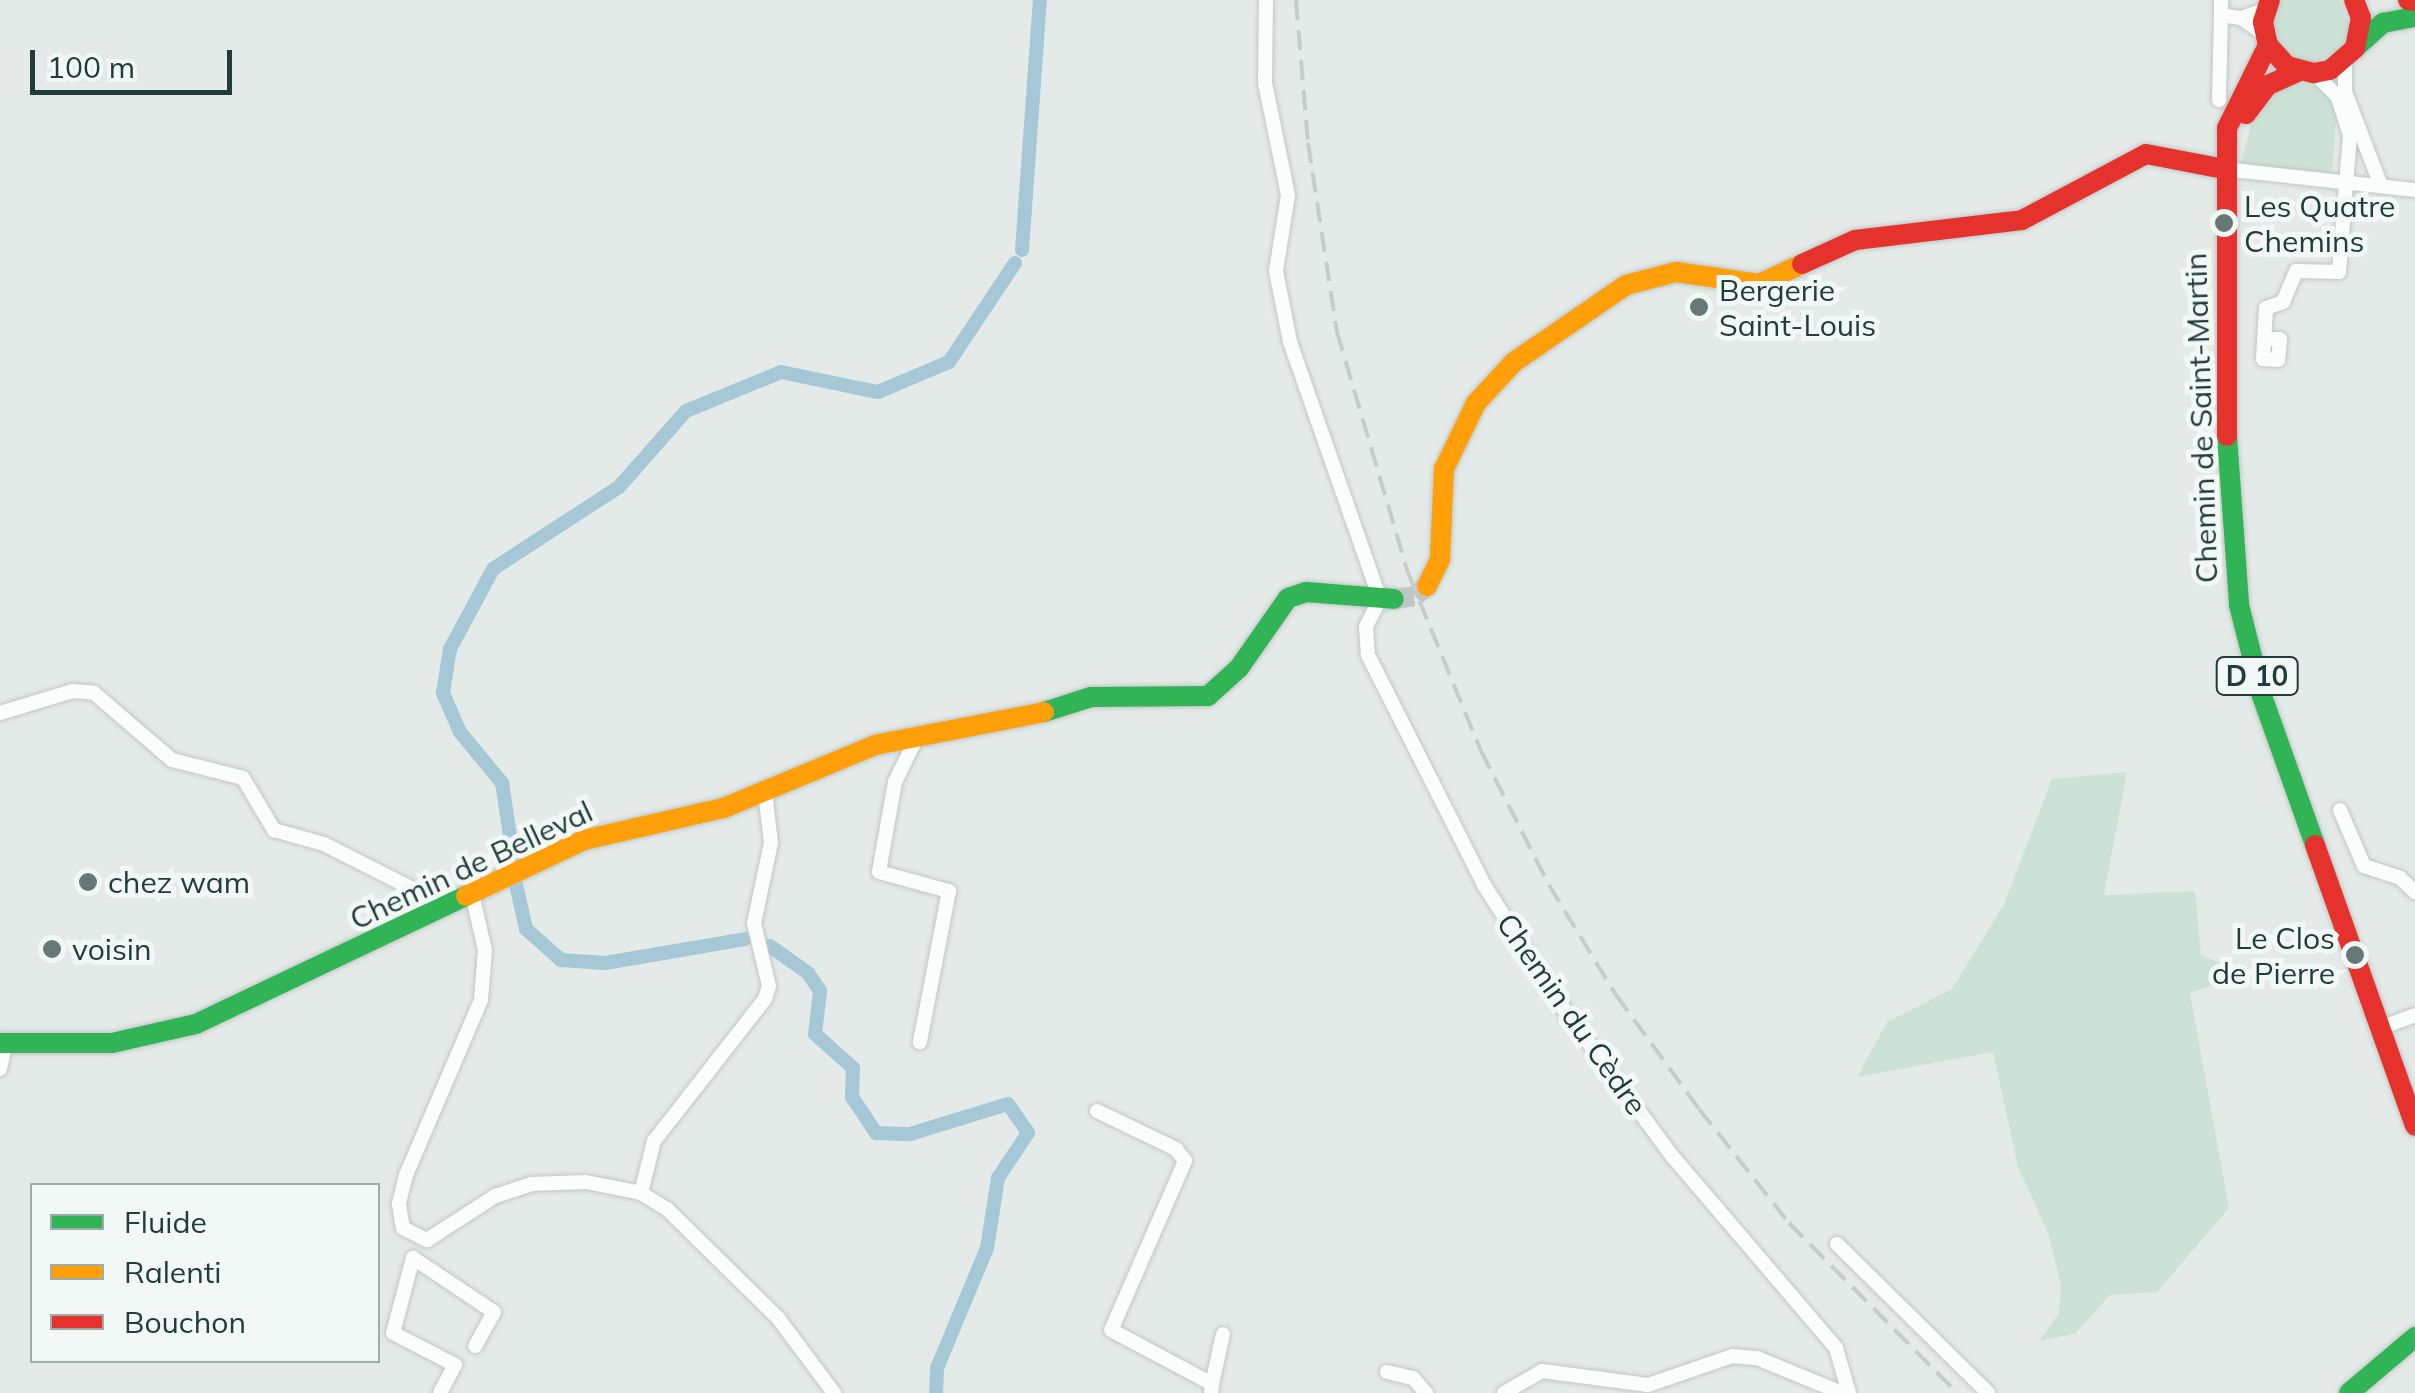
<!DOCTYPE html>
<html>
<head>
<meta charset="utf-8">
<style>
  body { margin:0 }
  #map { position:relative; width:2415px; height:1393px; overflow:hidden; background:#e4eae8; font-family:Mulish,sans-serif }
  div>[style] { position:absolute }
  .green>* { inset:0; background:#cde2d7 }
  .canal>* { height:14px; margin:-7px; padding:0 7px; transform-origin:7px; border-radius:7px; background:#a6c8d6 }
  .secondary-tunnel>* { height:20px; margin-top:-10px; transform-origin:0; background:repeating-linear-gradient(90deg,#bdc7c5 0 20px,transparent 0 30px) }
  .roads { filter:drop-shadow(0 0 2px #c1c7c5) drop-shadow(0 0 2px #c1c7c5) }
  .street>* { height:14px; margin:-7px; padding:0 7px; transform-origin:7px; border-radius:7px; background:#fbfcfc }
  .fast>* { height:20px; margin:-10px; padding:0 10px; transform-origin:10px; border-radius:10px; background:#30b455 }
  .slow>* { height:20px; margin:-10px; padding:0 10px; transform-origin:10px; border-radius:10px; background:#ff9f0a }
  .jam>* { height:20px; margin:-10px; padding:0 10px; transform-origin:10px; border-radius:10px; background:#e5322d }
  .rail>* { height:4px; margin-top:-2px; transform-origin:0; background:repeating-linear-gradient(90deg,#c7cbca 0 20px,transparent 0 30px) }
  .dots>* { width:28px; height:28px; translate:-50% -50%; box-sizing:border-box; border:5px solid #f2f8f6; border-radius:50% }
  span { translate:-50% -50%; white-space:nowrap; text-align:center; line-height:1.15; -webkit-text-stroke:10px #f2f8f6; paint-order:stroke }
  .shield-label span { padding:2px 8px; background:#f2f8f6; border:2px solid; border-radius:8px; -webkit-text-stroke-width:0 }
  .shield-label { font-size:28px; color:#223c39; font-weight:700 }
  .poi-label { font-size:30px; color:#223c39 }
  .left { translate:0 -50%; text-align:left }
  .right { translate:-100% -50%; text-align:right }
  .street-label { font-size:30px; color:#223c39 }
  .legend { position:absolute; left:30px; top:1183px; width:350px; height:180px; box-sizing:border-box; background:#f2f8f6; border:2px solid #9fadaa; margin:0; padding:12px 18px; list-style:none; font-size:30px; color:#223c39 }
  .legend li { display:flex; align-items:center; gap:20px; height:50px }
  .legend b { width:50px; border:2px solid #9fadaa }
  .scale { position:absolute; left:30px; top:50px; width:202px; height:45px; box-sizing:border-box; border:5px solid #223c39; border-top:0; padding-left:12px; font-size:30px; line-height:35px; white-space:nowrap; color:#223c39; -webkit-text-stroke:8px #f2f8f6; paint-order:stroke }
</style>
</head>
<body>
<div id="map">
  <div class="green">
    <i style="clip-path:polygon(2281px 0,2339px 0,2350px 28px,2344px 46px,2315px 63px,2280px 51px,2273px 17px)"></i>
    <i style="clip-path:polygon(2299px 83px,2322px 89px,2337px 109px,2332px 174px,2240px 166px,2252px 121px,2273px 90px)"></i>
    <i style="clip-path:polygon(2127px 772px,2104px 895px,2195px 891px,2201px 955px,2249px 974px,2190px 993px,2229px 1208px,2157px 1292px,2110px 1295px,2075px 1334px,2039px 1341px,2059px 1313px,2061px 1285px,2048px 1233px,2018px 1167px,1993px 1052px,1857px 1077px,1887px 1022px,1952px 989px,2004px 904px,2052px 779px)"></i>
  </div>
  <div class="canal">
    <i style="left:1022px;top:250px;width:251px;rotate:-85.9deg"></i>
    <i style="left:514px;top:862px;width:80px;rotate:-98.6deg"></i>
    <i style="left:502px;top:783px;width:66px;rotate:-129.5deg"></i>
    <i style="left:460px;top:732px;width:43px;rotate:-113.6deg"></i>
    <i style="left:443px;top:693px;width:45px;rotate:-81deg"></i>
    <i style="left:450px;top:649px;width:91px;rotate:-61.7deg"></i>
    <i style="left:493px;top:569px;width:150px;rotate:-33.1deg"></i>
    <i style="left:619px;top:487px;width:101px;rotate:-48.6deg"></i>
    <i style="left:686px;top:411px;width:103px;rotate:-22.3deg"></i>
    <i style="left:781px;top:372px;width:99px;rotate:11.7deg"></i>
    <i style="left:878px;top:392px;width:77px;rotate:-22.9deg"></i>
    <i style="left:949px;top:362px;width:119px;rotate:-56.3deg"></i>
    <i style="left:515px;top:880px;width:50px;rotate:77.3deg"></i>
    <i style="left:526px;top:929px;width:47px;rotate:41.5deg"></i>
    <i style="left:561px;top:960px;width:44px;rotate:3.9deg"></i>
    <i style="left:605px;top:963px;width:142px;rotate:-9.7deg"></i>
    <i style="left:770px;top:946px;width:47px;rotate:35.4deg"></i>
    <i style="left:808px;top:973px;width:22px;rotate:56deg"></i>
    <i style="left:820px;top:991px;width:43px;rotate:96.6deg"></i>
    <i style="left:815px;top:1034px;width:51px;rotate:41.8deg"></i>
    <i style="left:853px;top:1068px;width:29px;rotate:92deg"></i>
    <i style="left:852px;top:1097px;width:43px;rotate:56.3deg"></i>
    <i style="left:876px;top:1133px;width:34px;rotate:2deg"></i>
    <i style="left:910px;top:1134px;width:102px;rotate:-17deg"></i>
    <i style="left:1008px;top:1104px;width:35px;rotate:55deg"></i>
    <i style="left:1028px;top:1133px;width:54px;rotate:123.7deg"></i>
    <i style="left:998px;top:1178px;width:71px;rotate:98.9deg"></i>
    <i style="left:987px;top:1248px;width:130px;rotate:112.6deg"></i>
    <i style="left:937px;top:1368px;width:25px;rotate:92deg"></i>
  </div>
  <div class="secondary-tunnel">
    <i style="left:1394px;top:599px;width:21px;rotate:-8deg"></i>
    <i style="left:1415px;top:596px;width:16px;rotate:-40deg"></i>
  </div>
  <div class="roads">
    <div class="street">
      <i style="left:1266px;top:0;width:83px;rotate:90.7deg"></i>
      <i style="left:1265px;top:83px;width:114px;rotate:78.4deg"></i>
      <i style="left:1288px;top:195px;width:77px;rotate:99deg"></i>
      <i style="left:1276px;top:271px;width:72px;rotate:78.8deg"></i>
      <i style="left:1290px;top:342px;width:272px;rotate:70.7deg"></i>
      <i style="left:1380px;top:599px;width:31px;rotate:117deg"></i>
      <i style="left:1366px;top:627px;width:28px;rotate:86deg"></i>
      <i style="left:1368px;top:655px;width:258px;rotate:63.2deg"></i>
      <i style="left:1484px;top:885px;width:146px;rotate:57.3deg"></i>
      <i style="left:1563px;top:1008px;width:185px;rotate:53.6deg"></i>
      <i style="left:1673px;top:1157px;width:251px;rotate:49.5deg"></i>
      <i style="left:1836px;top:1348px;width:47px;rotate:73.9deg"></i>
      <i style="left:2221px;top:0;width:15px;rotate:90deg"></i>
      <i style="left:2264px;top:34px;width:28px;rotate:-145deg"></i>
      <i style="left:2241px;top:18px;width:25px;rotate:-18deg"></i>
      <i style="left:2345px;top:61px;width:31px;rotate:90deg"></i>
      <i style="left:2345px;top:92px;width:101px;rotate:69deg"></i>
      <i style="left:2219px;top:100px;width:85px;rotate:-88.7deg"></i>
      <i style="left:2221px;top:15px;width:20px;rotate:9deg"></i>
      <i style="left:2224px;top:169px;width:192px;rotate:6.3deg"></i>
      <i style="left:2264px;top:339px;width:16px"></i>
      <i style="left:2280px;top:339px;width:21px;rotate:95deg"></i>
      <i style="left:2278px;top:360px;width:15px;rotate:-176deg"></i>
      <i style="left:2263px;top:359px;width:51px;rotate:-86.6deg"></i>
      <i style="left:2266px;top:308px;width:18px;rotate:-19deg"></i>
      <i style="left:2283px;top:302px;width:34px;rotate:-67deg"></i>
      <i style="left:2296px;top:271px;width:43px;rotate:1.3deg"></i>
      <i style="left:2339px;top:272px;width:137px;rotate:-85.4deg"></i>
      <i style="left:2350px;top:135px;width:40px;rotate:-108deg"></i>
      <i style="left:2338px;top:97px;width:33px;rotate:-135deg"></i>
      <i style="left:0;top:713px;width:76px;rotate:-16.8deg"></i>
      <i style="left:73px;top:691px;width:21px;rotate:5deg"></i>
      <i style="left:94px;top:693px;width:103px;rotate:40.7deg"></i>
      <i style="left:172px;top:760px;width:73px;rotate:14.2deg"></i>
      <i style="left:243px;top:778px;width:61px;rotate:59.2deg"></i>
      <i style="left:274px;top:830px;width:52px;rotate:15.6deg"></i>
      <i style="left:324px;top:844px;width:137px;rotate:26.9deg"></i>
      <i style="left:917px;top:737px;width:50px;rotate:116.1deg"></i>
      <i style="left:895px;top:782px;width:91px;rotate:100.1deg"></i>
      <i style="left:879px;top:872px;width:73px;rotate:15.2deg"></i>
      <i style="left:949px;top:891px;width:154px;rotate:100.9deg"></i>
      <i style="left:2340px;top:810px;width:61px;rotate:66.8deg"></i>
      <i style="left:2364px;top:866px;width:38px;rotate:18deg"></i>
      <i style="left:2400px;top:878px;width:21px;rotate:43deg"></i>
      <i style="left:472px;top:894px;width:57px;rotate:76.9deg"></i>
      <i style="left:485px;top:950px;width:50px;rotate:94.6deg"></i>
      <i style="left:481px;top:1000px;width:190px;rotate:113.2deg"></i>
      <i style="left:406px;top:1175px;width:30px;rotate:104deg"></i>
      <i style="left:399px;top:1204px;width:24px;rotate:81deg"></i>
      <i style="left:403px;top:1228px;width:27px;rotate:27deg"></i>
      <i style="left:427px;top:1240px;width:81px;rotate:-32.9deg"></i>
      <i style="left:495px;top:1196px;width:38px;rotate:-18deg"></i>
      <i style="left:531px;top:1184px;width:55px;rotate:-2.1deg"></i>
      <i style="left:586px;top:1182px;width:56px;rotate:11.3deg"></i>
      <i style="left:641px;top:1193px;width:31px;rotate:32deg"></i>
      <i style="left:667px;top:1209px;width:156px;rotate:44.5deg"></i>
      <i style="left:778px;top:1318px;width:94px;rotate:53.3deg"></i>
      <i style="left:2380px;top:1028px;width:37px;rotate:-20deg"></i>
      <i style="left:0;top:1069px;width:26px;rotate:-79deg"></i>
      <i style="left:1097px;top:1111px;width:88px;rotate:25.7deg"></i>
      <i style="left:1176px;top:1149px;width:15px;rotate:53deg"></i>
      <i style="left:1185px;top:1161px;width:184px;rotate:113.6deg"></i>
      <i style="left:1111px;top:1330px;width:115px;rotate:28.1deg"></i>
      <i style="left:1212px;top:1384px;width:9px;rotate:96deg"></i>
      <i style="left:641px;top:1193px;width:54px;rotate:-76deg"></i>
      <i style="left:654px;top:1141px;width:180px;rotate:-52deg"></i>
      <i style="left:765px;top:999px;width:14px;rotate:-73deg"></i>
      <i style="left:769px;top:986px;width:65px;rotate:-103.4deg"></i>
      <i style="left:754px;top:923px;width:82px;rotate:-78deg"></i>
      <i style="left:771px;top:843px;width:51px;rotate:-96.7deg"></i>
      <i style="left:1837px;top:1244px;width:212px;rotate:44.6deg"></i>
      <i style="left:1387px;top:1372px;width:27px;rotate:13deg"></i>
      <i style="left:1413px;top:1378px;width:20px;rotate:49deg"></i>
      <i style="left:1212px;top:1384px;width:51px;rotate:-77.6deg"></i>
      <i style="left:440px;top:1393px;width:32px;rotate:-62deg"></i>
      <i style="left:455px;top:1365px;width:70px;rotate:-152.7deg"></i>
      <i style="left:393px;top:1333px;width:78px;rotate:-75.1deg"></i>
      <i style="left:413px;top:1258px;width:97px;rotate:33.7deg"></i>
      <i style="left:494px;top:1312px;width:39px;rotate:119deg"></i>
      <i style="left:1504px;top:1393px;width:44px;rotate:-30.1deg"></i>
      <i style="left:1542px;top:1371px;width:107px;rotate:7.5deg"></i>
      <i style="left:1648px;top:1385px;width:89px;rotate:-19deg"></i>
      <i style="left:1732px;top:1356px;width:25px;rotate:5deg"></i>
      <i style="left:1757px;top:1358px;width:92px;rotate:22.4deg"></i>
    </div>
    <div class="fast">
      <i style="left:2355px;top:48px;width:38px;rotate:-42deg"></i>
      <i style="left:2383px;top:23px;width:33px;rotate:-11deg"></i>
      <i style="left:2227px;top:436px;width:169px;rotate:85.9deg"></i>
      <i style="left:2239px;top:605px;width:94px;rotate:75.8deg"></i>
      <i style="left:2262px;top:696px;width:158px;rotate:70.4deg"></i>
      <i style="left:1044px;top:712px;width:49px;rotate:-17.7deg"></i>
      <i style="left:1091px;top:697px;width:117px;rotate:-0.5deg"></i>
      <i style="left:1208px;top:696px;width:42px;rotate:-42.1deg"></i>
      <i style="left:1239px;top:668px;width:85px;rotate:-55deg"></i>
      <i style="left:1288px;top:598px;width:19px;rotate:-18deg"></i>
      <i style="left:1306px;top:592px;width:88px;rotate:4.5deg"></i>
      <i style="left:0;top:1043px;width:112px"></i>
      <i style="left:112px;top:1043px;width:86px;rotate:-12.7deg"></i>
      <i style="left:196px;top:1024px;width:299px;rotate:-25.4deg"></i>
      <i style="left:2349px;top:1393px;width:87px;rotate:-40.3deg"></i>
    </div>
    <div class="slow">
      <i style="left:1427px;top:586px;width:30px;rotate:-64deg"></i>
      <i style="left:1440px;top:559px;width:90px;rotate:-87.5deg"></i>
      <i style="left:1444px;top:469px;width:73px;rotate:-64.1deg"></i>
      <i style="left:1476px;top:403px;width:56px;rotate:-47.2deg"></i>
      <i style="left:1514px;top:362px;width:136px;rotate:-34.5deg"></i>
      <i style="left:1626px;top:285px;width:52px;rotate:-14.6deg"></i>
      <i style="left:1676px;top:272px;width:84px;rotate:8.2deg"></i>
      <i style="left:1759px;top:284px;width:47px;rotate:-24.9deg"></i>
      <i style="left:466px;top:896px;width:131px;rotate:-25.4deg"></i>
      <i style="left:584px;top:840px;width:144px;rotate:-12.9deg"></i>
      <i style="left:724px;top:808px;width:164px;rotate:-22.6deg"></i>
      <i style="left:875px;top:745px;width:172px;rotate:-11deg"></i>
    </div>
    <div class="jam">
      <i style="left:2270px;top:0;width:23px;rotate:108deg"></i>
      <i style="left:2263px;top:22px;width:24px;rotate:78deg"></i>
      <i style="left:2268px;top:45px;width:28px;rotate:48deg"></i>
      <i style="left:2287px;top:66px;width:28px;rotate:15deg"></i>
      <i style="left:2314px;top:73px;width:16px;rotate:-11deg"></i>
      <i style="left:2330px;top:70px;width:33px;rotate:-41deg"></i>
      <i style="left:2355px;top:48px;width:31px;rotate:-79deg"></i>
      <i style="left:2361px;top:18px;width:19px;rotate:-111deg"></i>
      <i style="left:2408px;top:0;width:7px;rotate:8deg"></i>
      <i style="left:2246px;top:114px;width:36px;rotate:-53deg"></i>
      <i style="left:2268px;top:85px;width:35px;rotate:-24deg"></i>
      <i style="left:1802px;top:264px;width:58px;rotate:-24.4deg"></i>
      <i style="left:1855px;top:240px;width:168px;rotate:-6.8deg"></i>
      <i style="left:2022px;top:220px;width:140px;rotate:-28deg"></i>
      <i style="left:2146px;top:154px;width:79px;rotate:10.9deg"></i>
      <i style="left:2227px;top:436px;width:308px;rotate:-90deg"></i>
      <i style="left:2227px;top:128px;width:93px;rotate:-63.7deg"></i>
      <i style="left:2315px;top:845px;width:298px;rotate:70.4deg"></i>
    </div>
  </div>
  <div class="rail">
    <i style="left:1296px;top:0;width:144px;rotate:85.2deg"></i>
    <i style="left:1308px;top:143px;width:191px;rotate:81.3deg"></i>
    <i style="left:1337px;top:332px;width:251px;rotate:73.6deg"></i>
    <i style="left:1408px;top:573px;width:192px;rotate:67.7deg"></i>
    <i style="left:1481px;top:751px;width:150px;rotate:63.1deg"></i>
    <i style="left:1549px;top:885px;width:129px;rotate:58.7deg"></i>
    <i style="left:1616px;top:995px;width:141px;rotate:53.9deg"></i>
    <i style="left:1699px;top:1109px;width:145px;rotate:51.7deg"></i>
    <i style="left:1789px;top:1223px;width:239px;rotate:45.3deg"></i>
  </div>
  <div class="dots">
    <i style="left:2224px;top:223px;background:#667976"></i>
    <i style="left:1699px;top:307px;background:#667976"></i>
    <i style="left:88px;top:882px;background:#667976"></i>
    <i style="left:52px;top:949px;background:#667976"></i>
    <i style="left:2355px;top:955px;background:#667976"></i>
  </div>
  <div class="shield-label">
    <span style="left:2257px;top:676px">D 10</span>
  </div>
  <div class="poi-label">
    <span class="left" style="left:2244px;top:223px">Les Quatre<br>Chemins</span>
    <span class="left" style="left:1719px;top:307px">Bergerie<br>Saint-Louis</span>
    <span class="left" style="left:108px;top:882px">chez wam</span>
    <span class="right" style="left:2335px;top:955px">Le Clos<br>de Pierre</span>
    <span class="left" style="left:72px;top:949px">voisin</span>
  </div>
  <div class="street-label">
    <span style="left:2201px;top:418px;rotate:-92deg">Chemin de Saint-Martin</span>
    <span style="left:471px;top:865px;rotate:-25deg">Chemin de Belleval</span>
    <span style="left:1572px;top:1014px;rotate:55deg">Chemin du Cèdre</span>
  </div>
  <ul class="legend">
  <li><b style="height:12px;background:#30b455"></b>Fluide</li>
  <li><b style="height:12px;background:#ff9f0a"></b>Ralenti</li>
  <li><b style="height:12px;background:#e5322d"></b>Bouchon</li>
  </ul>
  <div class="scale">100 m</div>
</div>
</body>
</html>
